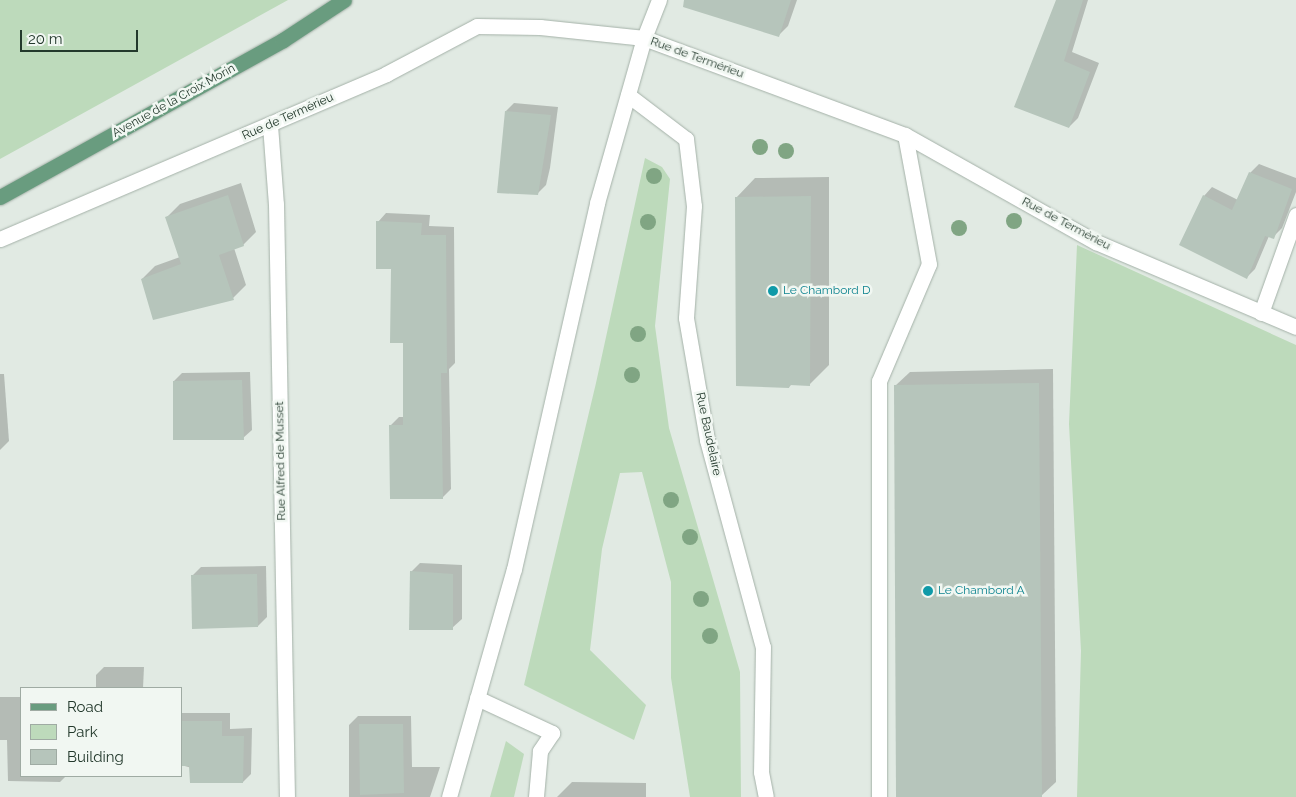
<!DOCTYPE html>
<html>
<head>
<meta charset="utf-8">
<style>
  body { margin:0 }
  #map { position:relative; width:1296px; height:797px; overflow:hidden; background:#e1eae3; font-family:Raleway,sans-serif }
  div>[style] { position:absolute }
  .green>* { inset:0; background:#bddabb }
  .shadow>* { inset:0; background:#0003 }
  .building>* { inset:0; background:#b6c5bb }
  .roads { filter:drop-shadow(0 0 1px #a4b1a8) drop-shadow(0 0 1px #a4b1a8) }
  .minor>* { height:15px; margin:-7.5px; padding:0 7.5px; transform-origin:7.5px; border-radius:7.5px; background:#fff }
  .major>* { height:15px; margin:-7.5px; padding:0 7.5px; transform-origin:7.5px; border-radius:7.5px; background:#699c7f }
  .trees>* { width:16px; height:16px; margin:-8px; border-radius:50%; background:#80a583 }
  .dots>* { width:14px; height:14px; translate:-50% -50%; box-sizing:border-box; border:2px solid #f1f7f2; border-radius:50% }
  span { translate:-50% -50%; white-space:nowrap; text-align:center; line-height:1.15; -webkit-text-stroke:5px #f1f7f2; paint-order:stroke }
  .street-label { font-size:12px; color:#23392c }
  .culture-label { font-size:12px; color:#0d838f }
  .left { translate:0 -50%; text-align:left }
  .legend { position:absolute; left:20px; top:687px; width:162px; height:90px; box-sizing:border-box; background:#f1f7f2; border:1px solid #9faba3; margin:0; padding:6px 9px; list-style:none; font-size:15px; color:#23392c }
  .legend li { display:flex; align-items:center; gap:10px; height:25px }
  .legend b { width:25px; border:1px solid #9faba3 }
  .scale { position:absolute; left:20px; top:30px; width:118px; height:22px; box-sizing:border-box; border:2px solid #23392c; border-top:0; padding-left:6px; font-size:15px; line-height:18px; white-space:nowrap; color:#23392c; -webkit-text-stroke:4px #f1f7f2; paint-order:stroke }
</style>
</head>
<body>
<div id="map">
  <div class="green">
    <i style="clip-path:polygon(0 0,288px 0,0 159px)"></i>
    <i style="clip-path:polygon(645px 158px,662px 167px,670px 179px,655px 326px,669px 428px,740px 672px,741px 797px,690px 797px,671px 678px,671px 582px,642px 472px,620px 473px,602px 549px,590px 650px,646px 705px,634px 740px,524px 685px,596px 383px)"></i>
    <i style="clip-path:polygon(1077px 245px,1296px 345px,1296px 797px,1077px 797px,1081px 651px,1069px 424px)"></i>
    <i style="clip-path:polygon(506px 741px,524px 754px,514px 797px,490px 797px)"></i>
  </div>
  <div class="shadow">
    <i style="clip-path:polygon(732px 0,797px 0,788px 26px,778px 36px)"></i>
    <i style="clip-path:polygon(1057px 0,1088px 0,1072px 52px,1099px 63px,1078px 118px,1069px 127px)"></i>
    <i style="clip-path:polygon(514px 103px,558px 107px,550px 168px,546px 185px,538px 193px,506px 111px)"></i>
    <i style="clip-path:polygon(1259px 164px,1296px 178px,1296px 192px,1282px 228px,1273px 237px,1269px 236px,1255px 269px,1246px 278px,1204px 196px,1212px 187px,1238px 200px,1250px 173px)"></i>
    <i style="clip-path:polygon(829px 177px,829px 365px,810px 384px,792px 384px,789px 387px,736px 198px,755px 178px)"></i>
    <i style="clip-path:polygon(241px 183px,256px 232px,243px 245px,234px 248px,246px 285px,233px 298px,142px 279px,155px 266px,180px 257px,167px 217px,180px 204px)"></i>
    <i style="clip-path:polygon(386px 213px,430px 215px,429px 226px,454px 227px,455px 363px,449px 369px,451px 489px,442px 498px,390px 426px,399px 417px,404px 417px,404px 342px,393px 268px,378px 222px)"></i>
    <i style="clip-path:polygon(1053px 369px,1056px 782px,1041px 796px,898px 797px,895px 386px,910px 372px)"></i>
    <i style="clip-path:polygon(250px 372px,252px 430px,243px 438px,174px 381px,182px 373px)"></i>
    <i style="clip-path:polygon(0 374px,4px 374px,9px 441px,0 450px)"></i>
    <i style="clip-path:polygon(420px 563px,462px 565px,462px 619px,452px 628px,411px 572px)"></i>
    <i style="clip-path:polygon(266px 566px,267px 617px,258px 626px,192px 576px,201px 567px)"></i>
    <i style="clip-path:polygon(104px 667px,144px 667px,143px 688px,96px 688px,96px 675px)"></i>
    <i style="clip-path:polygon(0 697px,21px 697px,21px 776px,66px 776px,60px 782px,8px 781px,7px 740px,0 740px)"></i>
    <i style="clip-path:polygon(181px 713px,230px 713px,230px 729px,252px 728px,251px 774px,243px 782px,181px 765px)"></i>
    <i style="clip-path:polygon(358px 716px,411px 716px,412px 767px,440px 767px,430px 797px,349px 797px,349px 725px)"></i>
    <i style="clip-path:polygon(572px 782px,646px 783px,646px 797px,557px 797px)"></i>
  </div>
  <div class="building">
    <i style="clip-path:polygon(684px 0,791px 0,779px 37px,683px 7px)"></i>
    <i style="clip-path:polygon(1056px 0,1083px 0,1064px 61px,1090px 72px,1069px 128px,1014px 107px)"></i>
    <i style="clip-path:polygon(505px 111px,551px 115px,538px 195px,497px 193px)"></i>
    <i style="clip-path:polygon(1249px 172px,1292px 189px,1274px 239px,1265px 236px,1247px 279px,1179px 245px,1203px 195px,1232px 210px)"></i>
    <i style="clip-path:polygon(228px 195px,244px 246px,219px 255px,234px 300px,153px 320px,141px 279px,181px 264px,165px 217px)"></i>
    <i style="clip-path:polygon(811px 196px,810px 386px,790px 385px,789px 388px,736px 386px,735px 197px)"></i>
    <i style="clip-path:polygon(376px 221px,422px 223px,421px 235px,446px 235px,447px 373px,441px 373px,443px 499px,390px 499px,389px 425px,403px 425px,403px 343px,390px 343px,391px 269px,376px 269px)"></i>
    <i style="clip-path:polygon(242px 380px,244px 440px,173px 440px,173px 381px)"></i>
    <i style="clip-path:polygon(1039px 383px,1042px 797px,896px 797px,894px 385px)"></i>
    <i style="clip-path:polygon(410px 571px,453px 574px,453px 630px,409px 630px)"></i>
    <i style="clip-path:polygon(257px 574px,258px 627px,192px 629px,191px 575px)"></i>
    <i style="clip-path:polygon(181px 721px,222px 721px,222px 736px,244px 736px,243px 783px,190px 783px,189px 766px,181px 766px)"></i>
    <i style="clip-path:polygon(359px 724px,403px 724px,404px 793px,360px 795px)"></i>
  </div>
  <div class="roads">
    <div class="minor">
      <i style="left:628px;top:95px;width:73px;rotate:37.2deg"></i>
      <i style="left:686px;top:139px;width:67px;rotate:83.2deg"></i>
      <i style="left:694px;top:206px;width:112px;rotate:94.1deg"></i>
      <i style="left:686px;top:318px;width:124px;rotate:80.2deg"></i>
      <i style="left:707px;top:440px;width:214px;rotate:74.9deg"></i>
      <i style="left:763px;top:647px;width:125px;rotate:90.9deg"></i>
      <i style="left:761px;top:772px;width:25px;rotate:79deg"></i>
      <i style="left:270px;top:125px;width:79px;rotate:85.7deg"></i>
      <i style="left:276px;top:204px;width:593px;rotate:88.94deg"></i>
      <i style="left:0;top:239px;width:420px;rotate:-23.1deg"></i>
      <i style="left:386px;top:74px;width:103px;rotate:-27.8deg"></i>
      <i style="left:477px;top:26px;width:63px;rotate:0.9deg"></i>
      <i style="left:540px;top:27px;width:105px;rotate:6deg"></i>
      <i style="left:644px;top:38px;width:278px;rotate:20.4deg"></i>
      <i style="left:905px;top:135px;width:219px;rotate:29.3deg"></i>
      <i style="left:1096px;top:242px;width:217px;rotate:23deg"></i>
      <i style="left:1261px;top:313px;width:104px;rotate:-70.3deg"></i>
      <i style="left:477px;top:698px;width:83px;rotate:25deg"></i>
      <i style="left:552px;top:733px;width:22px;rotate:124deg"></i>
      <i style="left:540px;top:751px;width:46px;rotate:95deg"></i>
      <i style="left:449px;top:797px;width:237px;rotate:-74.1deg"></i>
      <i style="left:514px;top:569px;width:375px;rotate:-77.2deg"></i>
      <i style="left:597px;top:203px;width:172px;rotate:-74.1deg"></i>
      <i style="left:644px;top:38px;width:41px;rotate:-68.5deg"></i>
      <i style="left:879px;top:797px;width:416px;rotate:-90deg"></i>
      <i style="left:879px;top:381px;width:127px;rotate:-66.9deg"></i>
      <i style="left:929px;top:264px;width:131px;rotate:-100.5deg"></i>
    </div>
    <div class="major">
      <i style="left:0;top:197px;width:324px;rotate:-29deg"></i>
      <i style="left:283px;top:40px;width:73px;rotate:-33.3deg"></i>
    </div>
  </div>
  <div class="trees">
    <i style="left:760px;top:147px"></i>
    <i style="left:786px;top:151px"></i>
    <i style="left:654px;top:176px"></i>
    <i style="left:1014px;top:221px"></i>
    <i style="left:648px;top:222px"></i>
    <i style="left:959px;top:228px"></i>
    <i style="left:638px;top:334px"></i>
    <i style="left:632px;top:375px"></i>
    <i style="left:671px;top:500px"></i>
    <i style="left:690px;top:537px"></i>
    <i style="left:701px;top:599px"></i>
    <i style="left:710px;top:636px"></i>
  </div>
  <div class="dots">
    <i style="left:773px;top:291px;background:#0f9aa8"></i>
    <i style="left:928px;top:591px;background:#0f9aa8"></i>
  </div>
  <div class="street-label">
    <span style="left:697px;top:58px;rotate:20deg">Rue de Termérieu</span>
    <span style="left:174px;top:101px;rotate:-29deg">Avenue de la Croix Morin</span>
    <span style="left:288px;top:117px;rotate:-24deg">Rue de Termérieu</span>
    <span style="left:1066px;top:224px;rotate:28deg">Rue de Termérieu</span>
    <span style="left:708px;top:434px;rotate:78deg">Rue Baudelaire</span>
    <span style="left:281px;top:461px;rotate:-91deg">Rue Alfred de Musset</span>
  </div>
  <div class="culture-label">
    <span class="left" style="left:783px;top:291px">Le Chambord D</span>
    <span class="left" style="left:938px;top:591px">Le Chambord A</span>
  </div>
  <ul class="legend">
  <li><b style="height:6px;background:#699c7f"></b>Road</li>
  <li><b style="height:14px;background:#bddabb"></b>Park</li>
  <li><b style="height:14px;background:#b6c5bb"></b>Building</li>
  </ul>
  <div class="scale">20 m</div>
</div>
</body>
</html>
